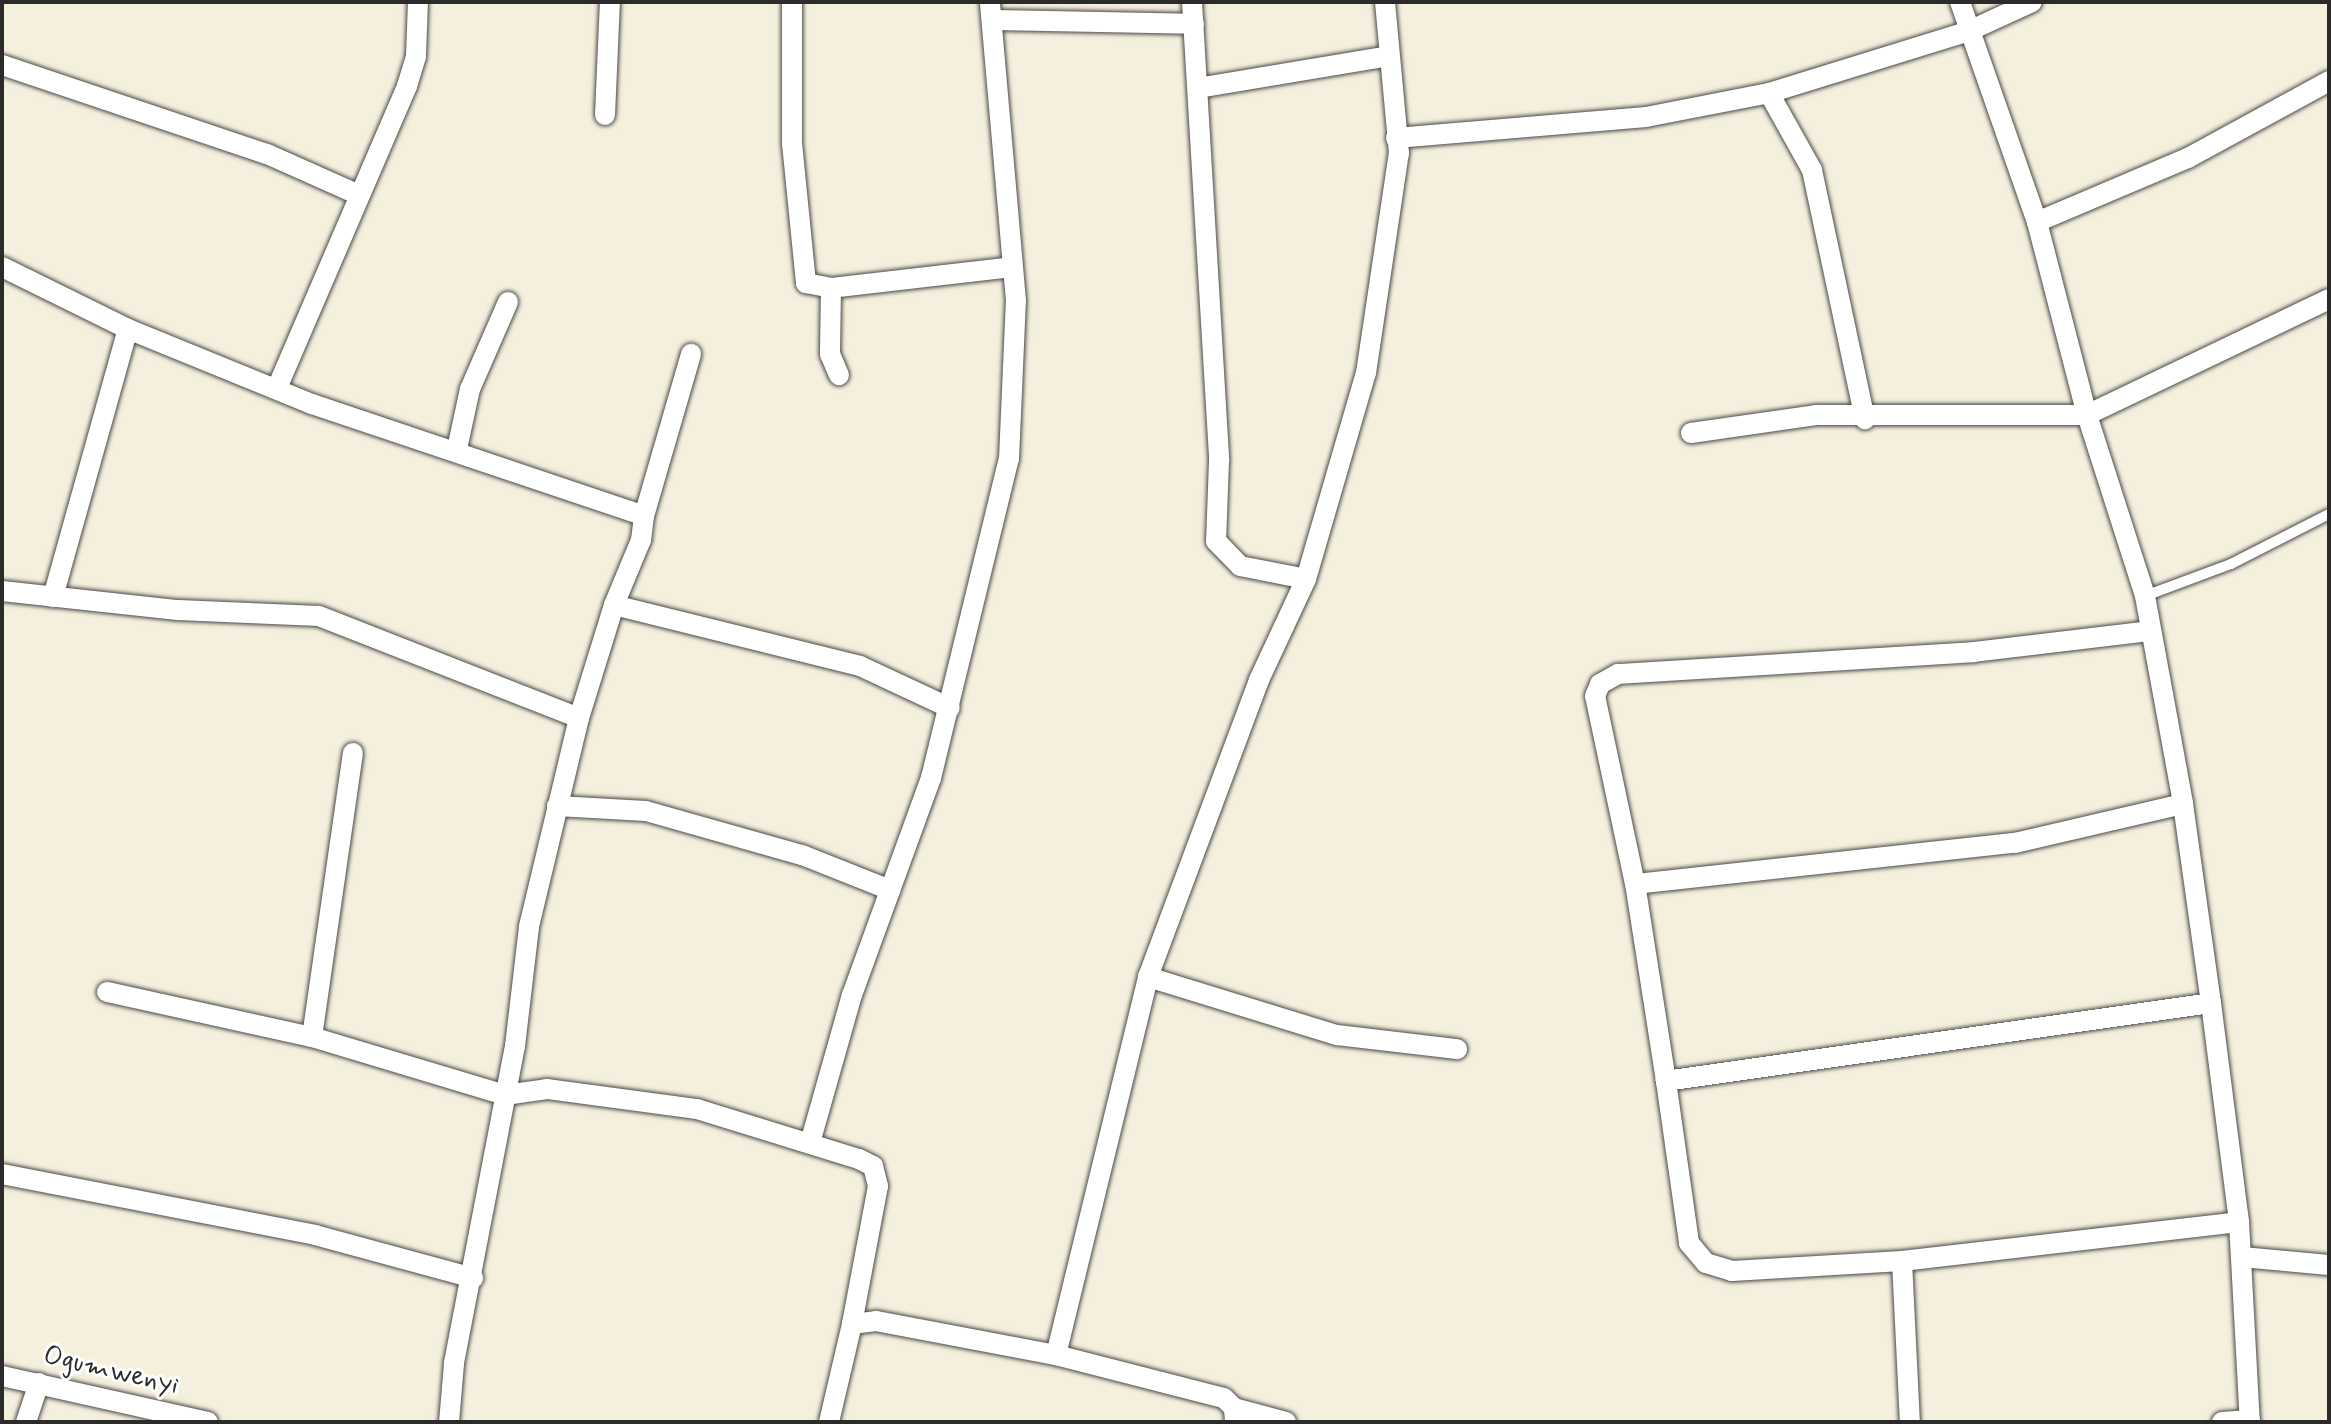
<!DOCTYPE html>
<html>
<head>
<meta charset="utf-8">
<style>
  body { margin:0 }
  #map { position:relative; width:2331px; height:1424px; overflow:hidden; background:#f5f0de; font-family:Mynerve,sans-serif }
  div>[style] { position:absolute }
  .roads { filter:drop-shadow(0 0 2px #494946) drop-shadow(0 0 2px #494946) }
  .lane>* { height:10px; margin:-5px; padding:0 5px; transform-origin:5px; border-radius:5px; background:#fff }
  .street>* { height:20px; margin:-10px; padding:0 10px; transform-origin:10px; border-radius:10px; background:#fff }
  span { translate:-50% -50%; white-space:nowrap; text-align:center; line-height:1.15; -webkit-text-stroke:6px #fff; paint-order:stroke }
  .street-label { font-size:28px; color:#2b2b2b }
  .frame { position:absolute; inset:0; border:4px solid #2b2b2b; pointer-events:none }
</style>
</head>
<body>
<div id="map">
  <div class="roads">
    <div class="lane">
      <i style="left:2145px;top:596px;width:92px;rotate:-20.4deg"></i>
      <i style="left:2231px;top:564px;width:110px;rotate:-27deg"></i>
    </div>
    <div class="street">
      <i style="left:792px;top:2px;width:141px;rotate:90deg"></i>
      <i style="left:792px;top:143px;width:141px;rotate:84.3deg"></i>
      <i style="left:806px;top:283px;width:25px;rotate:11deg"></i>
      <i style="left:831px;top:288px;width:183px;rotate:-6.6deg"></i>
      <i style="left:1192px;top:2px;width:460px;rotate:86.6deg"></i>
      <i style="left:1219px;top:461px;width:80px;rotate:92.1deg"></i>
      <i style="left:1216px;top:541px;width:35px;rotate:46deg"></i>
      <i style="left:1240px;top:566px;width:67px;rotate:11.1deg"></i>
      <i style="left:1960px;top:2px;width:233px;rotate:70.7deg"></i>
      <i style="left:2037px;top:222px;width:199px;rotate:75.5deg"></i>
      <i style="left:2087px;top:415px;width:190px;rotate:72.2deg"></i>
      <i style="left:2145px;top:596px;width:211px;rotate:79.6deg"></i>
      <i style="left:2183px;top:804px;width:201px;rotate:82deg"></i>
      <i style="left:2211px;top:1003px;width:221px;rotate:82.7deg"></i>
      <i style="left:2239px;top:1222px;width:200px;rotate:86.9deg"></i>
      <i style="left:992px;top:20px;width:202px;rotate:1.1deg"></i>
      <i style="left:2px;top:65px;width:280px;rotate:18.6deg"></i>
      <i style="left:267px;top:154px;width:101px;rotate:24deg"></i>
      <i style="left:1198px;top:88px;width:194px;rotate:-9.5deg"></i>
      <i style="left:1769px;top:93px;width:88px;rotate:60.8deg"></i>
      <i style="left:1812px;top:170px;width:255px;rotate:78deg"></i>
      <i style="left:605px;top:115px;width:113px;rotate:-87.5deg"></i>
      <i style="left:1396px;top:138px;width:251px;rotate:-4.8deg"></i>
      <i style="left:1646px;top:117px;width:125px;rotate:-11deg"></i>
      <i style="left:1769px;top:93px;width:209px;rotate:-17.2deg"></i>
      <i style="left:1969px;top:31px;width:69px;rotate:-24.7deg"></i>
      <i style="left:2037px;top:222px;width:164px;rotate:-23deg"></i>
      <i style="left:2188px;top:158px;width:161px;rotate:-28.6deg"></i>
      <i style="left:2px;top:267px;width:140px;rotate:26.2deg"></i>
      <i style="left:128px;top:329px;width:199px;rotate:22.2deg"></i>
      <i style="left:312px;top:404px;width:350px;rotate:18.6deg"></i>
      <i style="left:644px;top:516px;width:24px;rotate:97deg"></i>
      <i style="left:641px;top:540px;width:70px;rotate:112.6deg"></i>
      <i style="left:614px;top:605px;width:118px;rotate:107.2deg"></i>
      <i style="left:579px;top:718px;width:215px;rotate:103.5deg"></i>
      <i style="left:529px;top:927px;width:120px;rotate:96.7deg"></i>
      <i style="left:515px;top:1046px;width:324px;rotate:100.9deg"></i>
      <i style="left:454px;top:1364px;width:58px;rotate:94.9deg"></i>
      <i style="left:831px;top:288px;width:66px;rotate:90.9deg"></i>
      <i style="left:830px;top:354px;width:23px;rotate:67deg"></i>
      <i style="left:277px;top:388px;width:329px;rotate:-66.7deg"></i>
      <i style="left:407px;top:86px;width:31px;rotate:-73deg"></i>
      <i style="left:416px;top:56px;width:54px;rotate:-87.9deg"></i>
      <i style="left:1691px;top:433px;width:126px;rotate:-8.2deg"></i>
      <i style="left:1816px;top:415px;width:271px"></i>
      <i style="left:2087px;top:415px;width:268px;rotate:-25.6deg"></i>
      <i style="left:457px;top:449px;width:61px;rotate:-77.8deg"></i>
      <i style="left:470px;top:389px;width:95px;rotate:-66.4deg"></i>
      <i style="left:644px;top:516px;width:169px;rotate:-73.8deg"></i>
      <i style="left:2px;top:591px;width:177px;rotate:6.2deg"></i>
      <i style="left:178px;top:610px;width:141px;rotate:2.4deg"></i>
      <i style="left:319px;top:616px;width:279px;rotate:21.4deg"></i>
      <i style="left:53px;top:597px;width:278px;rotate:-74.4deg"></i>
      <i style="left:614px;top:605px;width:253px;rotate:13.9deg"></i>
      <i style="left:860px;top:666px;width:99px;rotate:25deg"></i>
      <i style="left:557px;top:806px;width:89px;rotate:3.2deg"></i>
      <i style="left:646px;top:811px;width:162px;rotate:15.8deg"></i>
      <i style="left:802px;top:855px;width:95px;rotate:21.7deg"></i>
      <i style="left:1635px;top:884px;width:382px;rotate:-6.2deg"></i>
      <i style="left:2015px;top:843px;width:172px;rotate:-13.1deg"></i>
      <i style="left:1148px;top:977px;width:198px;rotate:17.1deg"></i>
      <i style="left:1337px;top:1035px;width:121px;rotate:6.7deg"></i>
      <i style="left:107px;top:992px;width:210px;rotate:12.4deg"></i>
      <i style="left:312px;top:1037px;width:202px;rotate:16.7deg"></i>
      <i style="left:505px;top:1095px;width:42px;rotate:-8.1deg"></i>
      <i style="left:547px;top:1089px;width:151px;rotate:7.6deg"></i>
      <i style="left:697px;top:1109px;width:170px;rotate:17.2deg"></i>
      <i style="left:859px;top:1159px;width:16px;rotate:27deg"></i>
      <i style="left:873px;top:1166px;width:21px;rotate:76deg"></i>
      <i style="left:878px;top:1186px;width:140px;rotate:100.7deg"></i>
      <i style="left:2211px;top:1003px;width:551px;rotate:171.86deg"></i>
      <i style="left:1666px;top:1081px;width:164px;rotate:81.9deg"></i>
      <i style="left:1689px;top:1243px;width:26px;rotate:50deg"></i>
      <i style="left:1706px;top:1263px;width:27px;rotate:17deg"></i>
      <i style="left:1732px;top:1271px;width:170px;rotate:-3.4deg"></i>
      <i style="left:1902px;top:1261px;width:339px;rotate:-6.6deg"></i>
      <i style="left:312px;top:1037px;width:287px;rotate:-81.8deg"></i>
      <i style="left:1666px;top:1081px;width:199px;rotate:-98.9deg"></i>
      <i style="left:1635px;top:884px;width:192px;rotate:-102deg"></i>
      <i style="left:1595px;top:696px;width:13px;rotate:-67deg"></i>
      <i style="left:1600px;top:684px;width:21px;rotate:-29deg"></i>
      <i style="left:1618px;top:674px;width:357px;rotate:-3.5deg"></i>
      <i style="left:1974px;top:652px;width:177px;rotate:-6.8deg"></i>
      <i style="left:810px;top:1143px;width:154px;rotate:-74.2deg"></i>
      <i style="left:852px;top:995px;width:231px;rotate:-70deg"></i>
      <i style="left:931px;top:778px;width:328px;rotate:-76.3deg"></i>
      <i style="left:1009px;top:459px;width:158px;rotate:-87.5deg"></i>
      <i style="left:1016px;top:301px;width:300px;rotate:-95deg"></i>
      <i style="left:2px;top:1174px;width:319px;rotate:11deg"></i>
      <i style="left:315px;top:1235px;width:164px;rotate:15.2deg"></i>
      <i style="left:2242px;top:1257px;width:87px;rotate:5.3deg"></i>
      <i style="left:1902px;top:1261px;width:161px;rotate:87.2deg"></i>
      <i style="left:1056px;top:1355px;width:389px;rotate:-76.3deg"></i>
      <i style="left:1148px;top:977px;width:317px;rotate:-69.5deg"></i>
      <i style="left:1259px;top:680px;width:111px;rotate:-65deg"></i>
      <i style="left:1306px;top:579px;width:215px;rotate:-73.8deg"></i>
      <i style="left:1366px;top:373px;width:222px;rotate:-81.5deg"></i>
      <i style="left:1399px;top:153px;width:152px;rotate:-95.3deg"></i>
      <i style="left:2px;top:1376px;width:211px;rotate:12.6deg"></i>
      <i style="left:1234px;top:1408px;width:54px;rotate:15.1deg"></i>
      <i style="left:26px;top:1422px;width:41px;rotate:-71.6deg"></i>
      <i style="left:829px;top:1422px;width:101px;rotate:-76.8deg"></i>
      <i style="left:852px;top:1324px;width:24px;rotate:-7deg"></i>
      <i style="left:876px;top:1321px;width:183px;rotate:10.7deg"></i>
      <i style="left:1056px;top:1355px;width:173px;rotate:14.4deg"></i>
      <i style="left:1224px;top:1398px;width:14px;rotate:45deg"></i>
      <i style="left:1234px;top:1408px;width:14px;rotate:86deg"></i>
      <i style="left:2222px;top:1422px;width:28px;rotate:-4deg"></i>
    </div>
  </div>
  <div class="street-label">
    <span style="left:111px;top:1371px;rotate:13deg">Ogumwenyi</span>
  </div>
  <div class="frame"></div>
</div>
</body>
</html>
